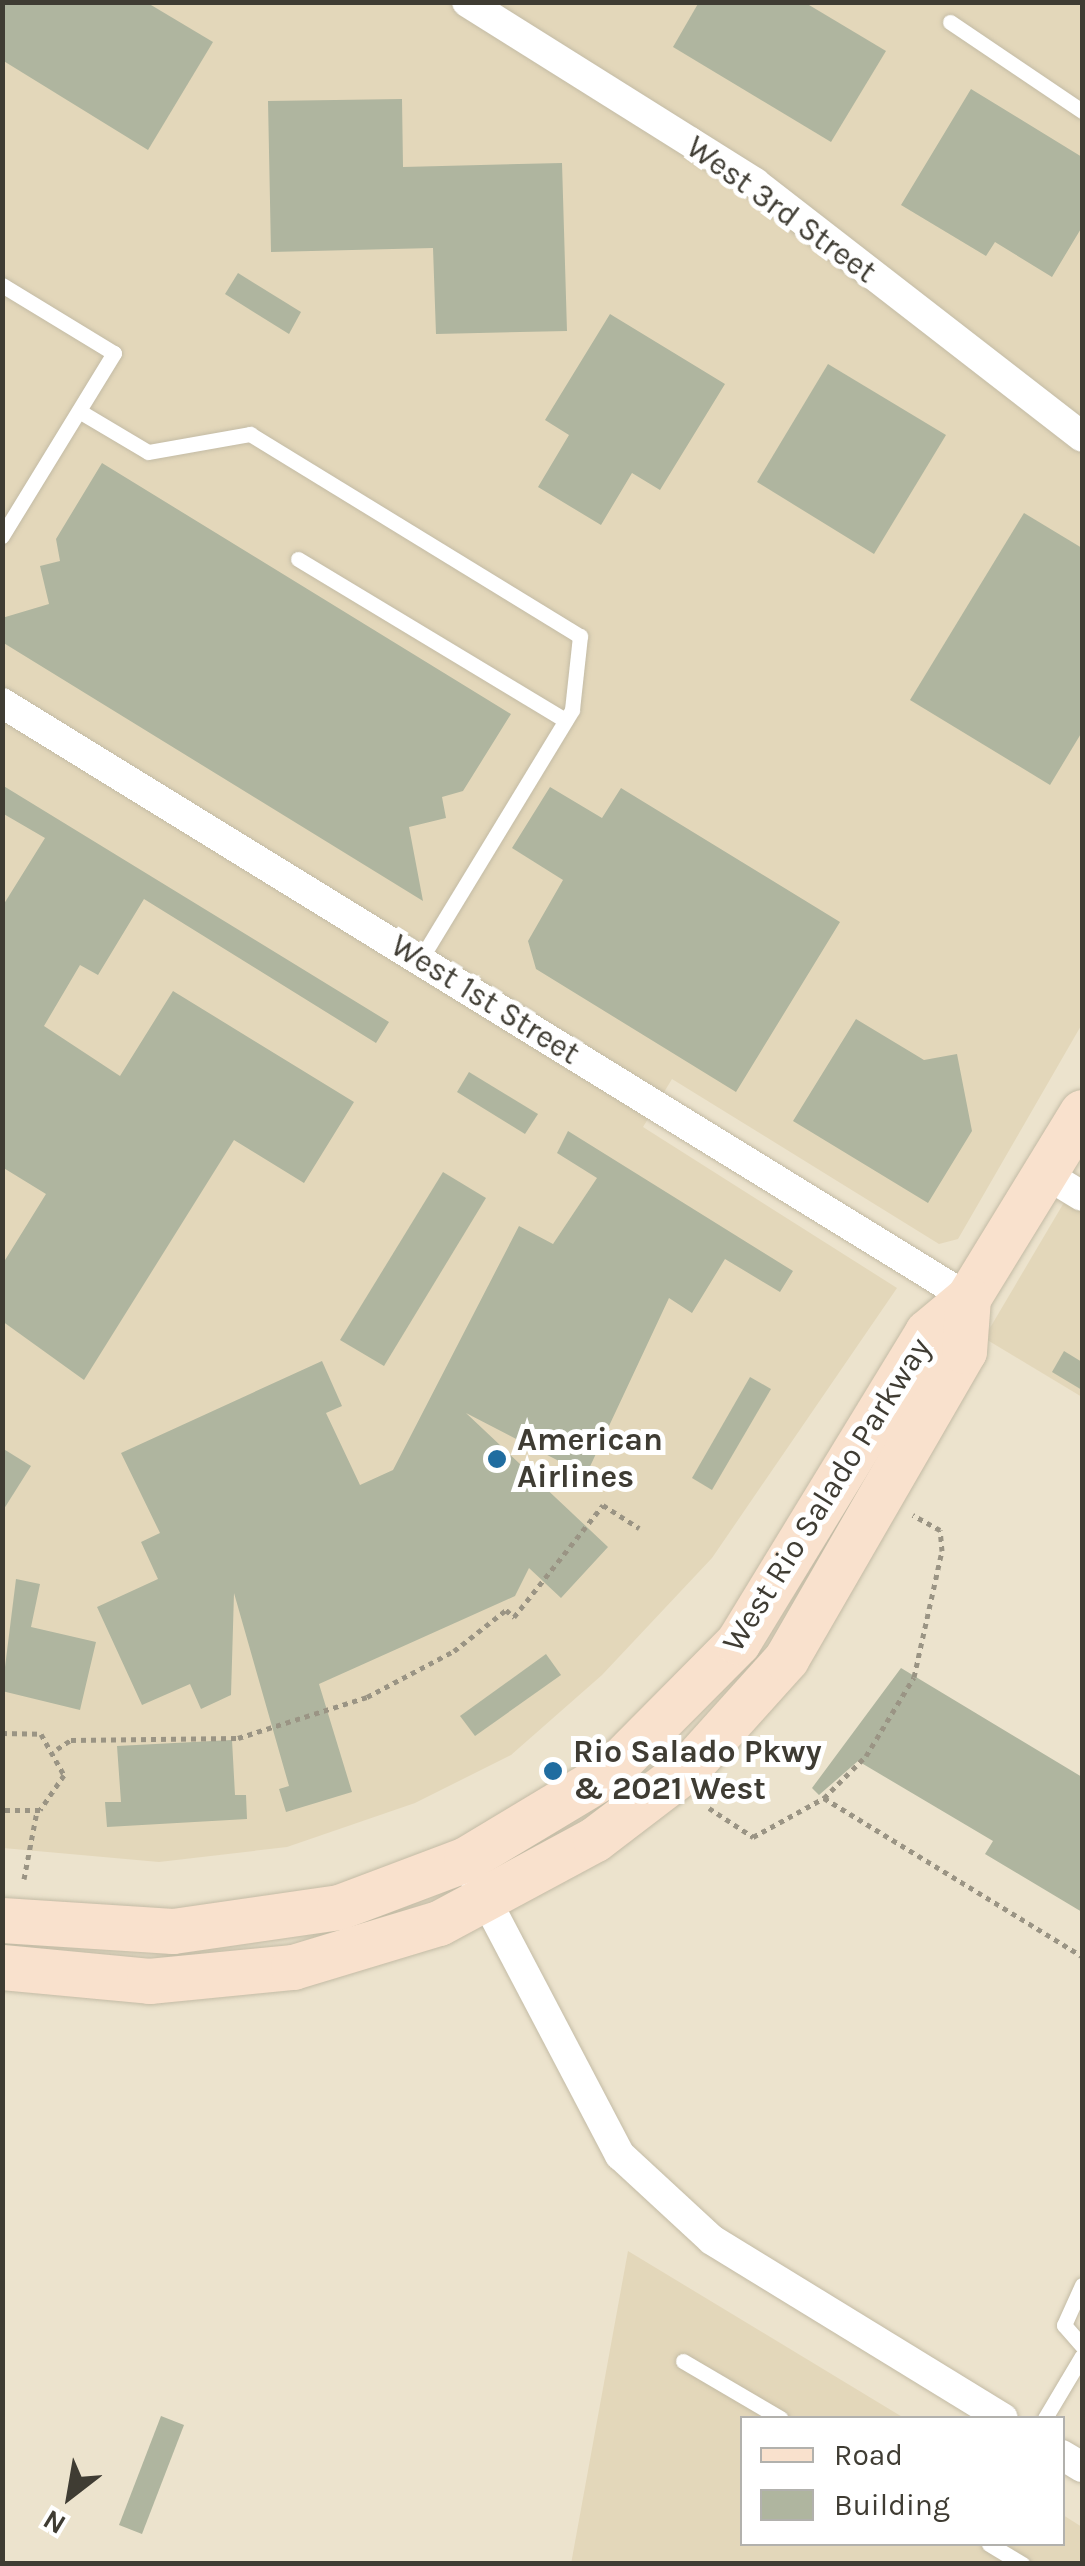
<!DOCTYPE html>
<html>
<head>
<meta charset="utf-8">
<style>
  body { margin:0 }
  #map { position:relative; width:1085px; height:2566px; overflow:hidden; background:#ece3cd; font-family:Karla,sans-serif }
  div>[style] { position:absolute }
  .built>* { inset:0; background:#e3d7ba }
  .building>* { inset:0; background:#afb59f }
  .path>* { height:5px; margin-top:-2.5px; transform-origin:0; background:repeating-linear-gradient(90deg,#9a9484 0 5px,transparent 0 10px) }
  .roads { filter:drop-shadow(0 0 2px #c3bba5) drop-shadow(0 0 2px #c3bba5) }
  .service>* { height:15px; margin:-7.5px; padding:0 7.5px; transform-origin:7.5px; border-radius:7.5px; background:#fff }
  .minor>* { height:30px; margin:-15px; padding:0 15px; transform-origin:15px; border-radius:15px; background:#fff }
  .secondary>* { height:45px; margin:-22.5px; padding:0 22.5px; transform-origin:22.5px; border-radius:22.5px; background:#f9e1cd }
  .dots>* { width:28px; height:28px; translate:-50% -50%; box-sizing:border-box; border:5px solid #fff; border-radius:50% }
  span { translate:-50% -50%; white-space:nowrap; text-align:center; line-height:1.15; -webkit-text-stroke:10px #fff; paint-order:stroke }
  .street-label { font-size:32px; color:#3f3c33 }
  .poi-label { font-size:32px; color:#3f3c33; font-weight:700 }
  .left { translate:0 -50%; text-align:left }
  .frame { position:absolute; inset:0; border:5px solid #3f3c33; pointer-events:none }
  .legend { position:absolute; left:740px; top:2416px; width:325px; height:130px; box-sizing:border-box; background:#fff; border:2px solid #b2b1ad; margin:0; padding:12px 18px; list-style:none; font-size:30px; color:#3f3c33 }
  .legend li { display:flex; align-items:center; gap:20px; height:50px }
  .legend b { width:50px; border:2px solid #b2b1ad }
  .north { position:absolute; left:20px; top:2446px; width:100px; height:100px; -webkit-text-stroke:8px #fff; paint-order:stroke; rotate:211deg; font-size:28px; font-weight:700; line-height:40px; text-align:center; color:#3f3c33 }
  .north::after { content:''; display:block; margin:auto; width:35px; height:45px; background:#3f3c33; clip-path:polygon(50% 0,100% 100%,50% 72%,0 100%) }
</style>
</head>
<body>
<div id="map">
  <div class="built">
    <i style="clip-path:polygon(3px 3px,1082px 3px,1082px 1024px,958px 1239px,939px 1244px,672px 1079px,643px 1127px,897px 1288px,712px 1558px,602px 1675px,511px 1755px,415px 1803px,287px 1847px,159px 1862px,3px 1848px)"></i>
    <i style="clip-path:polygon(1082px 1172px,1082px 1397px,984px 1338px)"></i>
    <i style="clip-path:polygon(628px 2251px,904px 2418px,742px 2418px,742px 2544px,1062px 2544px,1063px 2515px,1082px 2527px,1082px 2563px,571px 2564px)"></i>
  </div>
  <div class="building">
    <i style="clip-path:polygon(2px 2px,146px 2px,213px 42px,148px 150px,2px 60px)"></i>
    <i style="clip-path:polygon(699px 2px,804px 2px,886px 51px,831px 142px,673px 47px)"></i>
    <i style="clip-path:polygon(971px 89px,1082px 157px,1082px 227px,1052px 277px,995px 242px,986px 256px,901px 205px)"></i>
    <i style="clip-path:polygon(402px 99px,403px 167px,562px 163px,567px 331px,436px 334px,433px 248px,271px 252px,268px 101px)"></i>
    <i style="clip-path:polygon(238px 273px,301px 312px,289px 334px,225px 294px)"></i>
    <i style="clip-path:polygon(610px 314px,725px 384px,660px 490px,632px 473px,601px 525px,538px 487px,569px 435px,545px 420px)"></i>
    <i style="clip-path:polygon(828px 364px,946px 435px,874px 554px,757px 482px)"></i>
    <i style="clip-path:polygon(102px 463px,511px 714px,463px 791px,442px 797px,446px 818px,409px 827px,423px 901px,2px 642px,2px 618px,49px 604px,40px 566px,60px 561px,56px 539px)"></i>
    <i style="clip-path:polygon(1024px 513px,1082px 548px,1082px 732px,1050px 785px,910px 700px)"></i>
    <i style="clip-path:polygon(2px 785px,389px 1022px,376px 1043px,144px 899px,98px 975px,80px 965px,44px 1026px,120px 1076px,173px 991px,354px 1102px,304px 1183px,234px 1140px,84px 1380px,2px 1321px,2px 1265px,46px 1194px,2px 1167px,2px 907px,45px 838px,2px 813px)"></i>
    <i style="clip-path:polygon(550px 787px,602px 818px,621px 788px,840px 922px,736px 1092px,536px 969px,528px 941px,563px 880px,512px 848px)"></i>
    <i style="clip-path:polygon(856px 1019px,924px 1060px,957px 1054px,972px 1131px,928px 1203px,793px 1121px)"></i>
    <i style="clip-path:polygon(469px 1072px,538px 1114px,525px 1134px,457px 1092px)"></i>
    <i style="clip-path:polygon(568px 1131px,793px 1271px,780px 1292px,725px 1259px,692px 1313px,669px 1298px,586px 1475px,466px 1413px,608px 1547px,561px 1598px,529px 1568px,515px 1596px,319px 1684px,352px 1792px,286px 1812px,279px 1789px,289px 1786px,234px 1593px,231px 1695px,201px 1709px,190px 1684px,142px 1705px,97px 1607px,158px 1579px,141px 1542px,160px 1533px,121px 1453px,322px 1361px,342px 1406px,326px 1413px,360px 1485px,393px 1470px,519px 1226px,553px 1244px,597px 1178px,557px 1153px)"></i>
    <i style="clip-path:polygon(443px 1172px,486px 1198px,384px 1366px,340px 1340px)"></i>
    <i style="clip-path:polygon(1064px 1351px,1082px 1362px,1082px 1390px,1052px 1372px)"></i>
    <i style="clip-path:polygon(750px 1377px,771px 1389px,712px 1490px,692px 1478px)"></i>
    <i style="clip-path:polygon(2px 1448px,31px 1466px,2px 1512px)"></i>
    <i style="clip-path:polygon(16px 1579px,40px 1584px,31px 1627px,96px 1642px,80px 1710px,2px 1691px)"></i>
    <i style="clip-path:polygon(546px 1654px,561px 1675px,475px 1736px,460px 1716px)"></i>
    <i style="clip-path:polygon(901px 1668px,1082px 1777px,1082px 1912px,985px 1854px,993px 1841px,858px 1761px,819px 1795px,812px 1788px)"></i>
    <i style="clip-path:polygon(232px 1740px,235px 1795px,246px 1795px,247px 1819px,107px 1827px,105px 1802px,121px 1802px,117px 1746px)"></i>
    <i style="clip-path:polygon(161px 2416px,184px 2425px,142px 2534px,119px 2525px)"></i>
  </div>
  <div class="path">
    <i style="left:2px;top:1733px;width:39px;rotate:1deg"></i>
    <i style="left:41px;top:1734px;width:47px;rotate:60.7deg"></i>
    <i style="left:64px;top:1775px;width:42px;rotate:124.4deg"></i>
    <i style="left:40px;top:1810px;width:38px;rotate:180deg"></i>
    <i style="left:57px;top:1749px;width:17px;rotate:-33deg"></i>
    <i style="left:71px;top:1740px;width:167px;rotate:-0.7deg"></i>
    <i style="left:238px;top:1738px;width:135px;rotate:-17.6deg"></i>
    <i style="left:367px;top:1697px;width:98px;rotate:-27.9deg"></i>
    <i style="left:454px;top:1651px;width:66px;rotate:-38.3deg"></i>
    <i style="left:506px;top:1610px;width:11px;rotate:41deg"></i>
    <i style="left:514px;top:1617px;width:143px;rotate:-51.5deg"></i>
    <i style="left:603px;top:1505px;width:43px;rotate:32.6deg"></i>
    <i style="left:824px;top:1798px;width:303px;rotate:31.5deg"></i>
    <i style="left:709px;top:1808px;width:53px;rotate:33.4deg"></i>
    <i style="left:753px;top:1837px;width:81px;rotate:-28.8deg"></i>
    <i style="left:824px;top:1798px;width:59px;rotate:-45deg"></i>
    <i style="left:866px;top:1756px;width:92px;rotate:-58.7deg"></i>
    <i style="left:914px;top:1677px;width:129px;rotate:-77.5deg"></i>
    <i style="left:942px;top:1551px;width:21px;rotate:-95deg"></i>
    <i style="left:940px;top:1530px;width:31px;rotate:-151deg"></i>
    <i style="left:24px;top:1879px;width:69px;rotate:-79.2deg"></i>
  </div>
  <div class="roads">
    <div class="service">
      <i style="left:950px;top:22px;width:159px;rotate:34deg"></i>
      <i style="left:2px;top:285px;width:131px;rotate:31.3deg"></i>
      <i style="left:114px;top:353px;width:215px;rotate:121.5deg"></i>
      <i style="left:79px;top:411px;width:80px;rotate:30.7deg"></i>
      <i style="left:148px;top:452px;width:104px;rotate:-10deg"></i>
      <i style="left:250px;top:434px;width:387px;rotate:31.5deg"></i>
      <i style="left:580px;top:636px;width:74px;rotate:96.2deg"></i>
      <i style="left:572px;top:710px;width:293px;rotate:121.3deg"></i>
      <i style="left:298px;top:559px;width:312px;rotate:31.1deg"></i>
      <i style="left:1082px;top:2285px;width:44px;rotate:114.2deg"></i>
      <i style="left:1064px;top:2325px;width:28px;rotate:49deg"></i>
      <i style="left:683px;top:2361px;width:113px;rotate:30.4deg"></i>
      <i style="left:1045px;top:2418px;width:72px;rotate:-59.2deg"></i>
      <i style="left:989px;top:2544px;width:39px;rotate:31deg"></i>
    </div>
    <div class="minor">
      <i style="left:467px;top:2px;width:340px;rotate:32.1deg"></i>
      <i style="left:755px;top:183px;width:414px;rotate:37.8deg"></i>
      <i style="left:2px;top:703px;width:1135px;rotate:31.63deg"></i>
      <i style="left:1044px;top:1173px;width:44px;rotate:31.2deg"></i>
      <i style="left:476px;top:1881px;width:310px;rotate:62.3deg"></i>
      <i style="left:620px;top:2155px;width:125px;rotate:42.7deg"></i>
      <i style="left:712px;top:2240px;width:341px;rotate:31.5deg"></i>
      <i style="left:1062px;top:2455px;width:23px;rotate:31deg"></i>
    </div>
    <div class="secondary">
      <i style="left:2px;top:1920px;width:171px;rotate:3.7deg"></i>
      <i style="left:173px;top:1931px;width:168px;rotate:-8.2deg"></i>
      <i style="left:339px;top:1907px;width:136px;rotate:-20.7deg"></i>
      <i style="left:466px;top:1859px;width:163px;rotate:-31deg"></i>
      <i style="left:606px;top:1775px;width:187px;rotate:-45.2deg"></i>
      <i style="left:738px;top:1642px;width:363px;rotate:-58.6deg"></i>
      <i style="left:927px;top:1332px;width:53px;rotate:-39.7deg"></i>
      <i style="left:968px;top:1298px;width:218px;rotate:-58.5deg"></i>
      <i style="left:2px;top:1967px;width:148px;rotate:5.4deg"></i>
      <i style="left:149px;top:1981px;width:145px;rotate:-5.6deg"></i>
      <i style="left:293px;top:1967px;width:152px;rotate:-16.8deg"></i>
      <i style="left:439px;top:1923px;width:177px;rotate:-28.3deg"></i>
      <i style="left:595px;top:1839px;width:116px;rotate:-37.3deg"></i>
      <i style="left:687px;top:1769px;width:148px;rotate:-48deg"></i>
      <i style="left:786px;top:1659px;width:356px;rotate:-60deg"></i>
      <i style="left:964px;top:1351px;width:53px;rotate:-85.7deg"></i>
    </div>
  </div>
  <div class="dots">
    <i style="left:497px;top:1459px;background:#206da0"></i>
    <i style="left:553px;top:1771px;background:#206da0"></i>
  </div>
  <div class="street-label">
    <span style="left:781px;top:210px;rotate:36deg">West 3rd Street</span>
    <span style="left:485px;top:1000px;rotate:32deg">West 1st Street</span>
    <span style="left:827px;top:1495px;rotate:-58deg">West Rio Salado Parkway</span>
  </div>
  <div class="poi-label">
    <span class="left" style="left:517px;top:1459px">American<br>Airlines</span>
    <span class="left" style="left:573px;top:1771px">Rio Salado Pkwy<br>&amp; 2021 West</span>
  </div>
  <div class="frame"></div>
  <ul class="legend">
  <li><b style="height:12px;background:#f9e1cd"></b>Road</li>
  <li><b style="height:28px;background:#afb59f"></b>Building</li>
  </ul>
  <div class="north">N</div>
</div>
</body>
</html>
